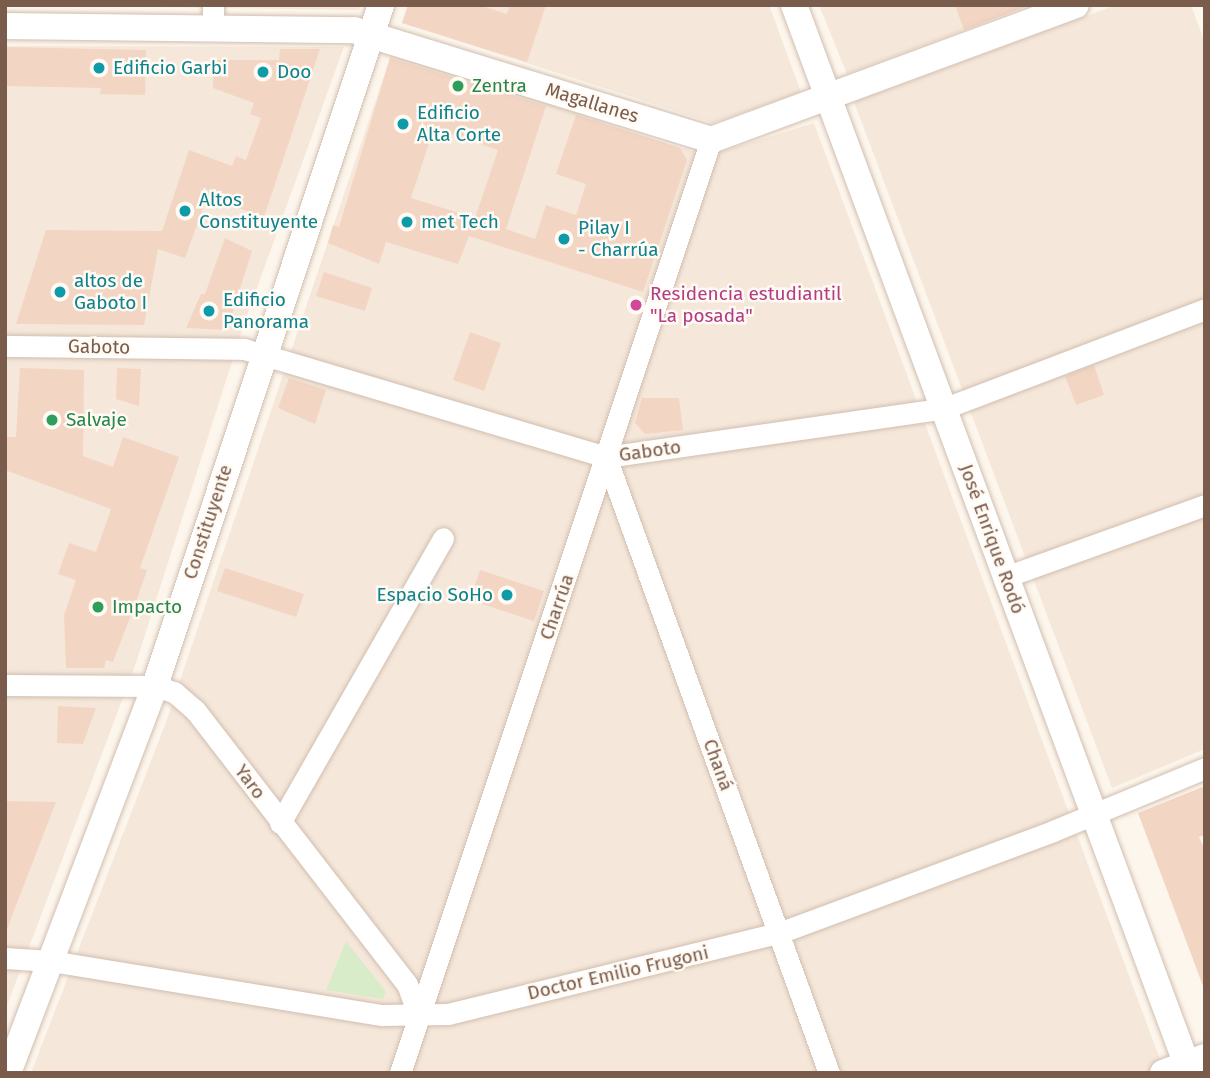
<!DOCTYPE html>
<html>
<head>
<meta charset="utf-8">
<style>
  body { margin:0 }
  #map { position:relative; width:1210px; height:1078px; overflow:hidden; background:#fdf6ec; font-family:"Fira Sans",sans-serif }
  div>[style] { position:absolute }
  .residential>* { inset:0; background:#f5e8da }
  .green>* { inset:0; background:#d8ecc9 }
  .building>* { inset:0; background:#f3d5c3 }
  .roads { filter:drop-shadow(0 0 2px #d1beb0) drop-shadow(0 0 2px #d1beb0) }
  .minor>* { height:21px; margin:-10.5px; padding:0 10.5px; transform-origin:10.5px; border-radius:10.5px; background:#fff }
  .tertiary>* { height:26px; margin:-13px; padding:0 13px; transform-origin:13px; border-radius:13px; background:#fff }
  .dots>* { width:19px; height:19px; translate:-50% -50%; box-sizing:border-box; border:4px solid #fffaf3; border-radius:50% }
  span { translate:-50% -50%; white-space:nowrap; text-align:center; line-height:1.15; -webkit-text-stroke:5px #fffaf3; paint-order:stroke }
  .culture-label { font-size:19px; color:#0d838f }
  .left { translate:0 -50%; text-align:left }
  .right { translate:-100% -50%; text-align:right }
  .leisure-label { font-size:19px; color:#27864d }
  .street-label { font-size:19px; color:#7a5c4d }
  .hotel-label { font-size:19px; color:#b23c85 }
  .frame { position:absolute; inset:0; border:7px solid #7a5c4d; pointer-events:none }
</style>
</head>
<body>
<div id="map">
  <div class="residential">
    <i style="clip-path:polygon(5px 5px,361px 5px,359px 10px)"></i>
    <i style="clip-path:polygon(408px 5px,769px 5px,801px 92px,713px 123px,402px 23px)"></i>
    <i style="clip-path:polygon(819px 5px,1031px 5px,847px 74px)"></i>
    <i style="clip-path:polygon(1116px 5px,1191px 5px,1205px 43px,1205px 749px,1112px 788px,854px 102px)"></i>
    <i style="clip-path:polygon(5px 46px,344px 47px,245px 321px,135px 666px,5px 1011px)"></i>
    <i style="clip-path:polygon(392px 52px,706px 156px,814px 123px,1165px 1073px,31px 1073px,166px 722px)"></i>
  </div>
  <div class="green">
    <i style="clip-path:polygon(346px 941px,386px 992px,383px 999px,326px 990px)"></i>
  </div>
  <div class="building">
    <i style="clip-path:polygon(408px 5px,479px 5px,507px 14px,510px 5px,546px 5px,527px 62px,402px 23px)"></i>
    <i style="clip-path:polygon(955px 5px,1027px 5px,1027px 6px,964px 30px)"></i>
    <i style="clip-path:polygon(5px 47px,146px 50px,145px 95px,100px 94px,101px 88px,5px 86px)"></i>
    <i style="clip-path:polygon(280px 49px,320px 49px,264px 217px,207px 197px,185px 258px,158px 249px,144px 325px,16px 324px,46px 230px,162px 231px,189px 150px,232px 166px,236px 156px,246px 160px,261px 118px,250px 114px,254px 103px,213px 88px,214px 60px,279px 60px)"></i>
    <i style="clip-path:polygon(evenodd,390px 58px,546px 106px,506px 229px,535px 239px,546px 205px,576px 215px,586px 184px,556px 174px,576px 115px,680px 148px,687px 160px,643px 292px,469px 236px,458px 264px,386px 242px,379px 264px,328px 243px,333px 225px,339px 227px,390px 58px,434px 128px,498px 150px,475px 218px,411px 198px,434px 128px)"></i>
    <i style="clip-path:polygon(225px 238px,252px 251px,227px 330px,186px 328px,201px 294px,205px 294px)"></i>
    <i style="clip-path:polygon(324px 272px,372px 288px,365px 311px,316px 296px)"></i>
    <i style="clip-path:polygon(470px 332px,501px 343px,484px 391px,453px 380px)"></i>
    <i style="clip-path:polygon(1094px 365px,1104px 395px,1076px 405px,1065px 376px)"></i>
    <i style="clip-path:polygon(20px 368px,84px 370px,83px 456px,113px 467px,123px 437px,179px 457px,140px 568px,147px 570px,136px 602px,113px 662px,106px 660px,104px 668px,66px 668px,64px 615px,76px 580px,58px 574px,69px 543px,96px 552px,111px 509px,5px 470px,5px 437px,16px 437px)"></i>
    <i style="clip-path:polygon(117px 368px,141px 369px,139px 406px,116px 399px)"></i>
    <i style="clip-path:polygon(289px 378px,326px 390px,315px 424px,278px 408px)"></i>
    <i style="clip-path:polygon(642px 398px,679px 398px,683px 430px,645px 434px,635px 423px)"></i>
    <i style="clip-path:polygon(225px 568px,304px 594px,296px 617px,217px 591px)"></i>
    <i style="clip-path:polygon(480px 570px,544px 591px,534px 621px,470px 600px)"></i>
    <i style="clip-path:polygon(58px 706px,96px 708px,83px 744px,57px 743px)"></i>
    <i style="clip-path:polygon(1205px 786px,1205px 835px,1199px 837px,1205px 850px,1203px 986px,1138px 813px)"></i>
    <i style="clip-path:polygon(5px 801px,56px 802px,7px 929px,5px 928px)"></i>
  </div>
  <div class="roads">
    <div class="minor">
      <i style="left:213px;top:28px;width:23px;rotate:-90deg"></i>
      <i style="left:5px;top:346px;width:239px;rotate:0.7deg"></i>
      <i style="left:244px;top:349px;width:378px;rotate:16.6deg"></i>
      <i style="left:606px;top:457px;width:343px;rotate:-8.2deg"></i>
      <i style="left:945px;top:408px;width:278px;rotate:-20.8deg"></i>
      <i style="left:606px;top:457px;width:655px;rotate:70.1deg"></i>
      <i style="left:1005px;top:577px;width:213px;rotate:-19.8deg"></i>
      <i style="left:5px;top:685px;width:150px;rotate:0.4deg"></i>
      <i style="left:155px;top:686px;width:20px;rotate:18deg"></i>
      <i style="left:174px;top:692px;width:28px;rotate:41deg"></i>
      <i style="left:195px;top:710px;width:346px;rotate:52.3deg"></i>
      <i style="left:407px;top:984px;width:33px;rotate:70deg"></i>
      <i style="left:280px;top:823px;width:328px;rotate:-60.2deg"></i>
      <i style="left:5px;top:958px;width:46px;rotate:3.7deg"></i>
      <i style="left:51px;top:961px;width:335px;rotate:9.3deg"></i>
      <i style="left:382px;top:1015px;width:66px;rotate:-0.9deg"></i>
      <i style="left:448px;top:1014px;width:341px;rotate:-13.8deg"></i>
      <i style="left:779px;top:933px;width:292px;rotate:-20.4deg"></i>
      <i style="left:1053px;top:831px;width:165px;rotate:-22.5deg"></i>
      <i style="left:400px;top:1073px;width:983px;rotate:-71.57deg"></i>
    </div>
    <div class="tertiary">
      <i style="left:794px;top:5px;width:1139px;rotate:69.66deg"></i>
      <i style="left:5px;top:26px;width:349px;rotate:0.7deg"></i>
      <i style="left:354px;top:30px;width:374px;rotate:17.1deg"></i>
      <i style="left:711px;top:140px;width:389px;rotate:-20.3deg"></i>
      <i style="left:8px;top:1073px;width:414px;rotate:-69.2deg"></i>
      <i style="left:155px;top:686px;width:718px;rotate:-71.64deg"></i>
      <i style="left:1163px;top:1073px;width:45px;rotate:-20.9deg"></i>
    </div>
  </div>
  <div class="dots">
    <i style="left:99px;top:68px;background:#0f9aa8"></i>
    <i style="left:263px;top:72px;background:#0f9aa8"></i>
    <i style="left:458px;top:86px;background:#2e9e5b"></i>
    <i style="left:403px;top:124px;background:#0f9aa8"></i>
    <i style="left:185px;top:211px;background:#0f9aa8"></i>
    <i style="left:407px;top:222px;background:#0f9aa8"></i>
    <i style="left:564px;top:239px;background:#0f9aa8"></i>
    <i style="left:60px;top:292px;background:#0f9aa8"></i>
    <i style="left:636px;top:305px;background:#d1479c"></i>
    <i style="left:209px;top:311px;background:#0f9aa8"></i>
    <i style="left:52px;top:420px;background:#2e9e5b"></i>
    <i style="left:507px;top:595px;background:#0f9aa8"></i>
    <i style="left:98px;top:607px;background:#2e9e5b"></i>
  </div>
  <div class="culture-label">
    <span class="left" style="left:113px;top:68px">Edificio Garbi</span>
    <span class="left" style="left:277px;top:72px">Doo</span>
    <span class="left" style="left:417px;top:124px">Edificio<br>Alta Corte</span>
    <span class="left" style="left:199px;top:211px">Altos<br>Constituyente</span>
    <span class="left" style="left:421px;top:222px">met Tech</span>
    <span class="left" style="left:578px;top:239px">Pilay I<br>- Charrúa</span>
    <span class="left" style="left:74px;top:292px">altos de<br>Gaboto I</span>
    <span class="left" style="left:223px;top:311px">Edificio<br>Panorama</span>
    <span class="right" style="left:493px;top:595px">Espacio SoHo</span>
  </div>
  <div class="leisure-label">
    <span class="left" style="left:472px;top:86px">Zentra</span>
    <span class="left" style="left:66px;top:420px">Salvaje</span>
    <span class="left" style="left:112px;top:607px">Impacto</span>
  </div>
  <div class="street-label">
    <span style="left:592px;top:103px;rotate:17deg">Magallanes</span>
    <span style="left:99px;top:347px;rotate:1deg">Gaboto</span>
    <span style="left:650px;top:451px;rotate:-8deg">Gaboto</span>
    <span style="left:208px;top:522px;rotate:-72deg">Constituyente</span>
    <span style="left:992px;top:539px;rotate:70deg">José Enrique Rodó</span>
    <span style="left:557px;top:607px;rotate:-71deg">Charrúa</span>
    <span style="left:718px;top:765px;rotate:70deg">Chaná</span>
    <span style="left:250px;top:782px;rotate:53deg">Yaro</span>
    <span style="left:618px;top:973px;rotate:-13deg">Doctor Emilio Frugoni</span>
  </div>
  <div class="hotel-label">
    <span class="left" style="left:650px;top:305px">Residencia estudiantil<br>"La posada"</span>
  </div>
  <div class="frame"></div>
</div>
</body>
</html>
